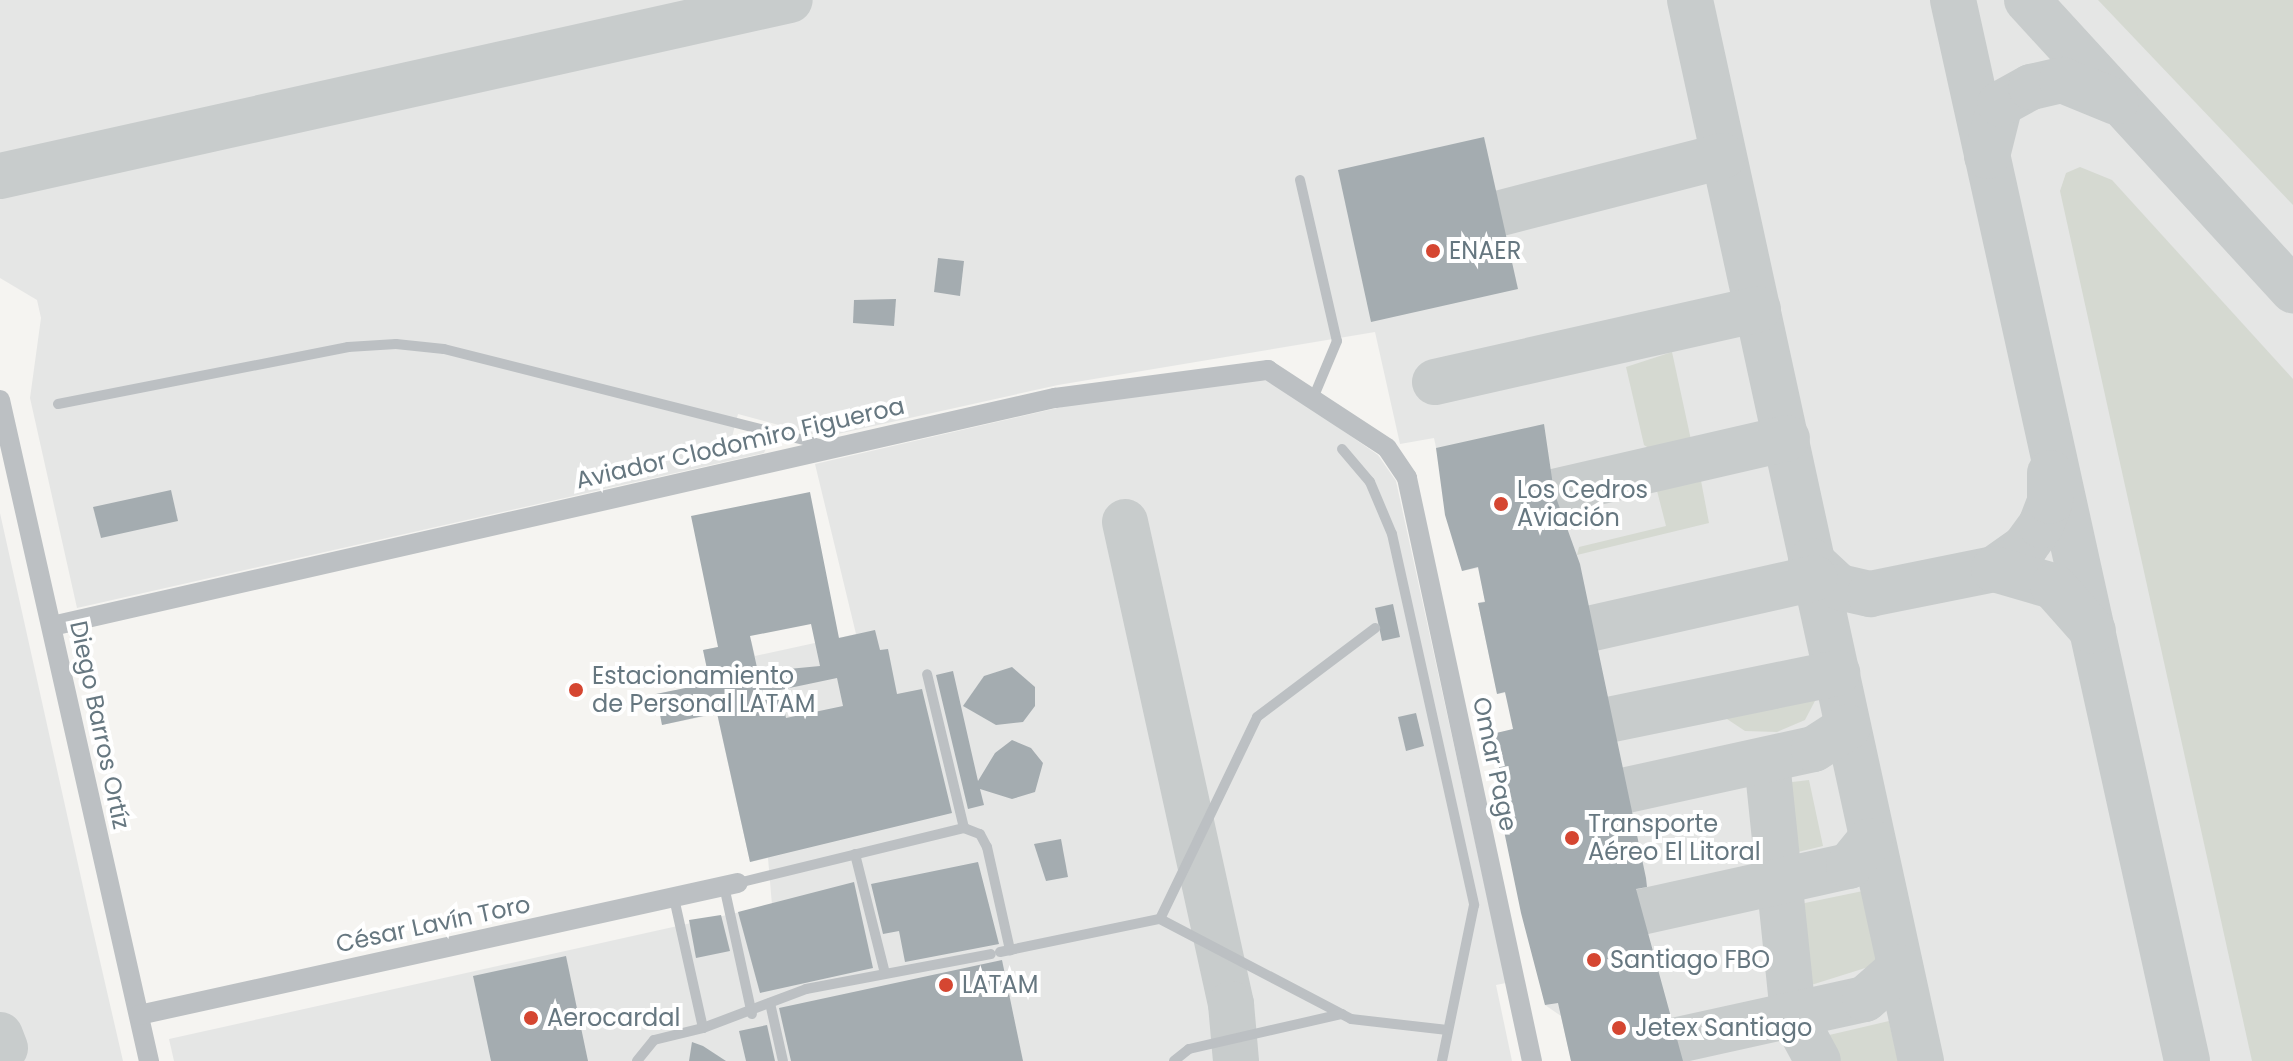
<!DOCTYPE html>
<html>
<head>
<meta charset="utf-8">
<style>
  body { margin:0 }
  #map { position:relative; width:2293px; height:1061px; overflow:hidden; background:#f5f4f1; font-family:Poppins,sans-serif }
  div>[style] { position:absolute }
  .built>* { inset:0; background:#e5e6e5 }
  .green>* { inset:0; background:#d5d9d1 }
  .taxiway>* { height:46px; margin:-23px; padding:0 23px; transform-origin:23px; border-radius:23px; background:#c8cccc }
  .building>* { inset:0; background:#a4acb0 }
  .service>* { height:10px; margin:-5px; padding:0 5px; transform-origin:5px; border-radius:5px; background:#bcc0c3 }
  .minor>* { height:20px; margin:-10px; padding:0 10px; transform-origin:10px; border-radius:10px; background:#bcc0c3 }
  .dots>* { width:22px; height:22px; translate:-50% -50%; box-sizing:border-box; border:4px solid #fff; border-radius:50% }
  span { translate:-50% -50%; white-space:nowrap; text-align:center; line-height:1.15; -webkit-text-stroke:8px #fff; paint-order:stroke }
  .poi-label { font-size:24px; color:#667780 }
  .left { translate:0 -50%; text-align:left }
  .street-label { font-size:24px; color:#667780 }
</style>
</head>
<body>
<div id="map">
  <div class="built">
    <i style="clip-path:polygon(0 0,2293px 0,2293px 1061px,1571px 1061px,1561px 1016px,1545px 1005px,1497px 797px,1505px 795px,1492px 734px,1517px 729px,1505px 693px,1497px 694px,1478px 603px,1485px 601px,1478px 568px,1462px 571px,1434px 438px,1400px 444px,1375px 332px,1058px 385px,824px 437px,738px 414px,732px 437px,767px 446px,764px 453px,77px 608px,30px 398px,41px 318px,37px 300px,0 278px)"></i>
    <i style="clip-path:polygon(1244px 378px,1272px 381px,1378px 455px,1396px 481px,1506px 983px,1496px 985px,1512px 1061px,174px 1061px,169px 1039px,772px 905px,768px 858px,750px 862px,717px 714px,662px 725px,656px 694px,710px 683px,703px 650px,751px 640px,755px 656px,856px 634px,815px 464px,1066px 406px)"></i>
    <i style="clip-path:polygon(0 513px,88px 909px,123px 1061px,0 1061px)"></i>
  </div>
  <div class="green">
    <i style="clip-path:polygon(2098px 0,2293px 0,2293px 205px)"></i>
    <i style="clip-path:polygon(2080px 167px,2112px 180px,2293px 379px,2293px 1061px,2252px 1061px,2060px 191px,2066px 173px)"></i>
    <i style="clip-path:polygon(1672px 352px,1691px 440px,1650px 449px,1644px 445px,1626px 367px)"></i>
    <i style="clip-path:polygon(1699px 470px,1709px 523px,1577px 555px,1579px 547px,1666px 526px,1654px 479px)"></i>
    <i style="clip-path:polygon(1817px 697px,1805px 720px,1777px 732px,1745px 731px,1724px 717px)"></i>
    <i style="clip-path:polygon(1809px 780px,1823px 846px,1794px 853px,1784px 783px)"></i>
    <i style="clip-path:polygon(1863px 891px,1878px 964px,1808px 986px,1800px 904px)"></i>
    <i style="clip-path:polygon(1889px 1021px,1898px 1061px,1838px 1061px,1825px 1036px)"></i>
  </div>
  <div class="taxiway">
    <i style="left:1690px;top:0;width:1086px;rotate:77.72deg"></i>
    <i style="left:1953px;top:0;width:1086px;rotate:77.56deg"></i>
    <i style="left:2027px;top:0;width:394px;rotate:47.5deg"></i>
    <i style="left:1987px;top:156px;width:54px;rotate:-76deg"></i>
    <i style="left:2000px;top:104px;width:35px;rotate:-29deg"></i>
    <i style="left:2031px;top:87px;width:32px;rotate:-13deg"></i>
    <i style="left:2062px;top:80px;width:58px;rotate:22.2deg"></i>
    <i style="left:0;top:176px;width:809px;rotate:-12.56deg"></i>
    <i style="left:1501px;top:213px;width:229px;rotate:-14.4deg"></i>
    <i style="left:1435px;top:382px;width:331px;rotate:-12.7deg"></i>
    <i style="left:1554px;top:492px;width:239px;rotate:-13deg"></i>
    <i style="left:1125px;top:522px;width:494px;rotate:77.6deg"></i>
    <i style="left:1231px;top:1004px;width:57px;rotate:85deg"></i>
    <i style="left:1811px;top:561px;width:38px;rotate:43deg"></i>
    <i style="left:1839px;top:587px;width:32px;rotate:13deg"></i>
    <i style="left:1870px;top:594px;width:126px;rotate:-11.4deg"></i>
    <i style="left:1994px;top:569px;width:38px;rotate:-35deg"></i>
    <i style="left:2025px;top:547px;width:27px;rotate:-54deg"></i>
    <i style="left:2041px;top:525px;width:26px;rotate:-69deg"></i>
    <i style="left:2050px;top:501px;width:28px;rotate:-90deg"></i>
    <i style="left:1994px;top:569px;width:61px;rotate:16.1deg"></i>
    <i style="left:2053px;top:586px;width:60px;rotate:48.4deg"></i>
    <i style="left:1593px;top:628px;width:227px;rotate:-12.7deg"></i>
    <i style="left:1613px;top:719px;width:229px;rotate:-11.6deg"></i>
    <i style="left:1767px;top:762px;width:254px;rotate:84.1deg"></i>
    <i style="left:1793px;top:1015px;width:52px;rotate:61.5deg"></i>
    <i style="left:1627px;top:790px;width:191px;rotate:-12.4deg"></i>
    <i style="left:1814px;top:749px;width:40px;rotate:-32.9deg"></i>
    <i style="left:1641px;top:912px;width:213px;rotate:-12.5deg"></i>
    <i style="left:1849px;top:866px;width:32px;rotate:-51deg"></i>
    <i style="left:0;top:1035px;width:14px;rotate:69deg"></i>
    <i style="left:1678px;top:1040px;width:191px;rotate:-12.4deg"></i>
    <i style="left:1865px;top:999px;width:47px;rotate:-41.5deg"></i>
  </div>
  <div class="building">
    <i style="clip-path:polygon(1484px 137px,1518px 289px,1371px 322px,1338px 170px)"></i>
    <i style="clip-path:polygon(938px 258px,964px 261px,960px 296px,934px 292px)"></i>
    <i style="clip-path:polygon(896px 299px,894px 326px,853px 323px,854px 300px)"></i>
    <i style="clip-path:polygon(1544px 424px,1554px 492px,1580px 564px,1646px 878px,1647px 887px,1636px 889px,1683px 1061px,1571px 1061px,1558px 1003px,1545px 1005px,1521px 913px,1497px 797px,1505px 796px,1492px 734px,1513px 729px,1505px 692px,1497px 694px,1478px 603px,1485px 602px,1478px 567px,1462px 571px,1445px 515px,1436px 448px)"></i>
    <i style="clip-path:polygon(171px 490px,178px 521px,101px 538px,93px 507px)"></i>
    <i style="clip-path:polygon(evenodd,810px 492px,839px 638px,875px 630px,880px 650px,888px 649px,897px 694px,922px 689px,952px 813px,750px 862px,717px 713px,662px 725px,656px 694px,710px 683px,703px 650px,718px 647px,691px 516px,810px 492px,811px 624px,820px 666px,758px 672px,750px 636px,811px 624px,810px 492px,837px 678px,843px 706px,786px 718px,780px 690px,837px 678px)"></i>
    <i style="clip-path:polygon(1393px 604px,1400px 637px,1382px 641px,1375px 608px)"></i>
    <i style="clip-path:polygon(1012px 667px,1035px 687px,1035px 706px,1023px 722px,996px 725px,963px 706px,984px 676px)"></i>
    <i style="clip-path:polygon(953px 671px,978px 781px,995px 753px,1012px 740px,1031px 748px,1043px 763px,1035px 792px,1012px 799px,980px 789px,984px 805px,968px 809px,936px 675px)"></i>
    <i style="clip-path:polygon(1416px 713px,1424px 746px,1406px 751px,1398px 717px)"></i>
    <i style="clip-path:polygon(1061px 839px,1068px 877px,1046px 881px,1034px 844px)"></i>
    <i style="clip-path:polygon(978px 862px,999px 944px,905px 962px,899px 931px,883px 934px,871px 884px)"></i>
    <i style="clip-path:polygon(854px 882px,873px 968px,760px 993px,738px 912px)"></i>
    <i style="clip-path:polygon(721px 915px,730px 951px,696px 958px,689px 920px)"></i>
    <i style="clip-path:polygon(566px 956px,588px 1061px,491px 1061px,473px 976px)"></i>
    <i style="clip-path:polygon(1002px 960px,1023px 1061px,791px 1061px,779px 1008px)"></i>
    <i style="clip-path:polygon(767px 1025px,775px 1061px,746px 1061px,739px 1031px)"></i>
    <i style="clip-path:polygon(692px 1042px,703px 1046px,726px 1061px,689px 1061px)"></i>
  </div>
  <div class="service">
    <i style="left:1300px;top:180px;width:165px;rotate:77.1deg"></i>
    <i style="left:1337px;top:341px;width:60px;rotate:112.7deg"></i>
    <i style="left:58px;top:404px;width:296px;rotate:-11.1deg"></i>
    <i style="left:348px;top:347px;width:48px;rotate:-3.6deg"></i>
    <i style="left:396px;top:344px;width:48px;rotate:5.9deg"></i>
    <i style="left:444px;top:349px;width:394px;rotate:14.2deg"></i>
    <i style="left:1342px;top:449px;width:43px;rotate:49.7deg"></i>
    <i style="left:1370px;top:482px;width:56px;rotate:67.1deg"></i>
    <i style="left:1392px;top:534px;width:380px;rotate:77.5deg"></i>
    <i style="left:1474px;top:905px;width:159px;rotate:101.6deg"></i>
    <i style="left:964px;top:828px;width:17px;rotate:21deg"></i>
    <i style="left:980px;top:834px;width:15px;rotate:62deg"></i>
    <i style="left:987px;top:847px;width:106px;rotate:77.4deg"></i>
    <i style="left:855px;top:854px;width:123px;rotate:75.9deg"></i>
    <i style="left:738px;top:883px;width:233px;rotate:-13.7deg"></i>
    <i style="left:964px;top:828px;width:158px;rotate:-103.5deg"></i>
    <i style="left:724px;top:886px;width:131px;rotate:77.7deg"></i>
    <i style="left:1160px;top:919px;width:224px;rotate:-64.3deg"></i>
    <i style="left:1257px;top:717px;width:148px;rotate:-37deg"></i>
    <i style="left:1000px;top:952px;width:163px;rotate:-11.7deg"></i>
    <i style="left:1160px;top:919px;width:216px;rotate:27.6deg"></i>
    <i style="left:1351px;top:1019px;width:97px;rotate:6.5deg"></i>
    <i style="left:770px;top:1003px;width:59px;rotate:77.4deg"></i>
    <i style="left:703px;top:1028px;width:110px;rotate:-20.7deg"></i>
    <i style="left:806px;top:989px;width:188px;rotate:-10.7deg"></i>
    <i style="left:637px;top:1061px;width:27px;rotate:-51deg"></i>
    <i style="left:654px;top:1040px;width:50px;rotate:-13.8deg"></i>
    <i style="left:703px;top:1028px;width:133px;rotate:-102.6deg"></i>
    <i style="left:1174px;top:1061px;width:19px;rotate:-39deg"></i>
    <i style="left:1189px;top:1049px;width:157px;rotate:-12.9deg"></i>
  </div>
  <div class="minor">
    <i style="left:0;top:400px;width:678px;rotate:77.3deg"></i>
    <i style="left:52px;top:626px;width:1029px;rotate:-12.81deg"></i>
    <i style="left:1055px;top:398px;width:215px;rotate:-7.5deg"></i>
    <i style="left:1268px;top:370px;width:142px;rotate:33.2deg"></i>
    <i style="left:1387px;top:448px;width:36px;rotate:56deg"></i>
    <i style="left:1407px;top:478px;width:596px;rotate:77.9deg"></i>
    <i style="left:139px;top:1015px;width:613px;rotate:-12.43deg"></i>
  </div>
  <div class="dots">
    <i style="left:1433px;top:251px;background:#d54631"></i>
    <i style="left:1501px;top:504px;background:#d54631"></i>
    <i style="left:576px;top:690px;background:#d54631"></i>
    <i style="left:1572px;top:838px;background:#d54631"></i>
    <i style="left:1594px;top:960px;background:#d54631"></i>
    <i style="left:946px;top:985px;background:#d54631"></i>
    <i style="left:531px;top:1018px;background:#d54631"></i>
    <i style="left:1619px;top:1028px;background:#d54631"></i>
  </div>
  <div class="poi-label">
    <span class="left" style="left:1449px;top:251px">ENAER</span>
    <span class="left" style="left:1517px;top:504px">Los Cedros<br>Aviación</span>
    <span class="left" style="left:592px;top:690px">Estacionamiento<br>de Personal LATAM</span>
    <span class="left" style="left:1588px;top:838px">Transporte<br>Aéreo El Litoral</span>
    <span class="left" style="left:1610px;top:960px">Santiago FBO</span>
    <span class="left" style="left:962px;top:985px">LATAM</span>
    <span class="left" style="left:547px;top:1018px">Aerocardal</span>
    <span class="left" style="left:1635px;top:1028px">Jetex Santiago</span>
  </div>
  <div class="street-label">
    <span style="left:740px;top:443px;rotate:-13deg">Aviador Clodomiro Figueroa</span>
    <span style="left:100px;top:725px;rotate:78deg">Diego Barros Ortíz</span>
    <span style="left:1495px;top:764px;rotate:78deg">Omar Page</span>
    <span style="left:433px;top:924px;rotate:-12deg">César Lavín Toro</span>
  </div>
</div>
</body>
</html>
